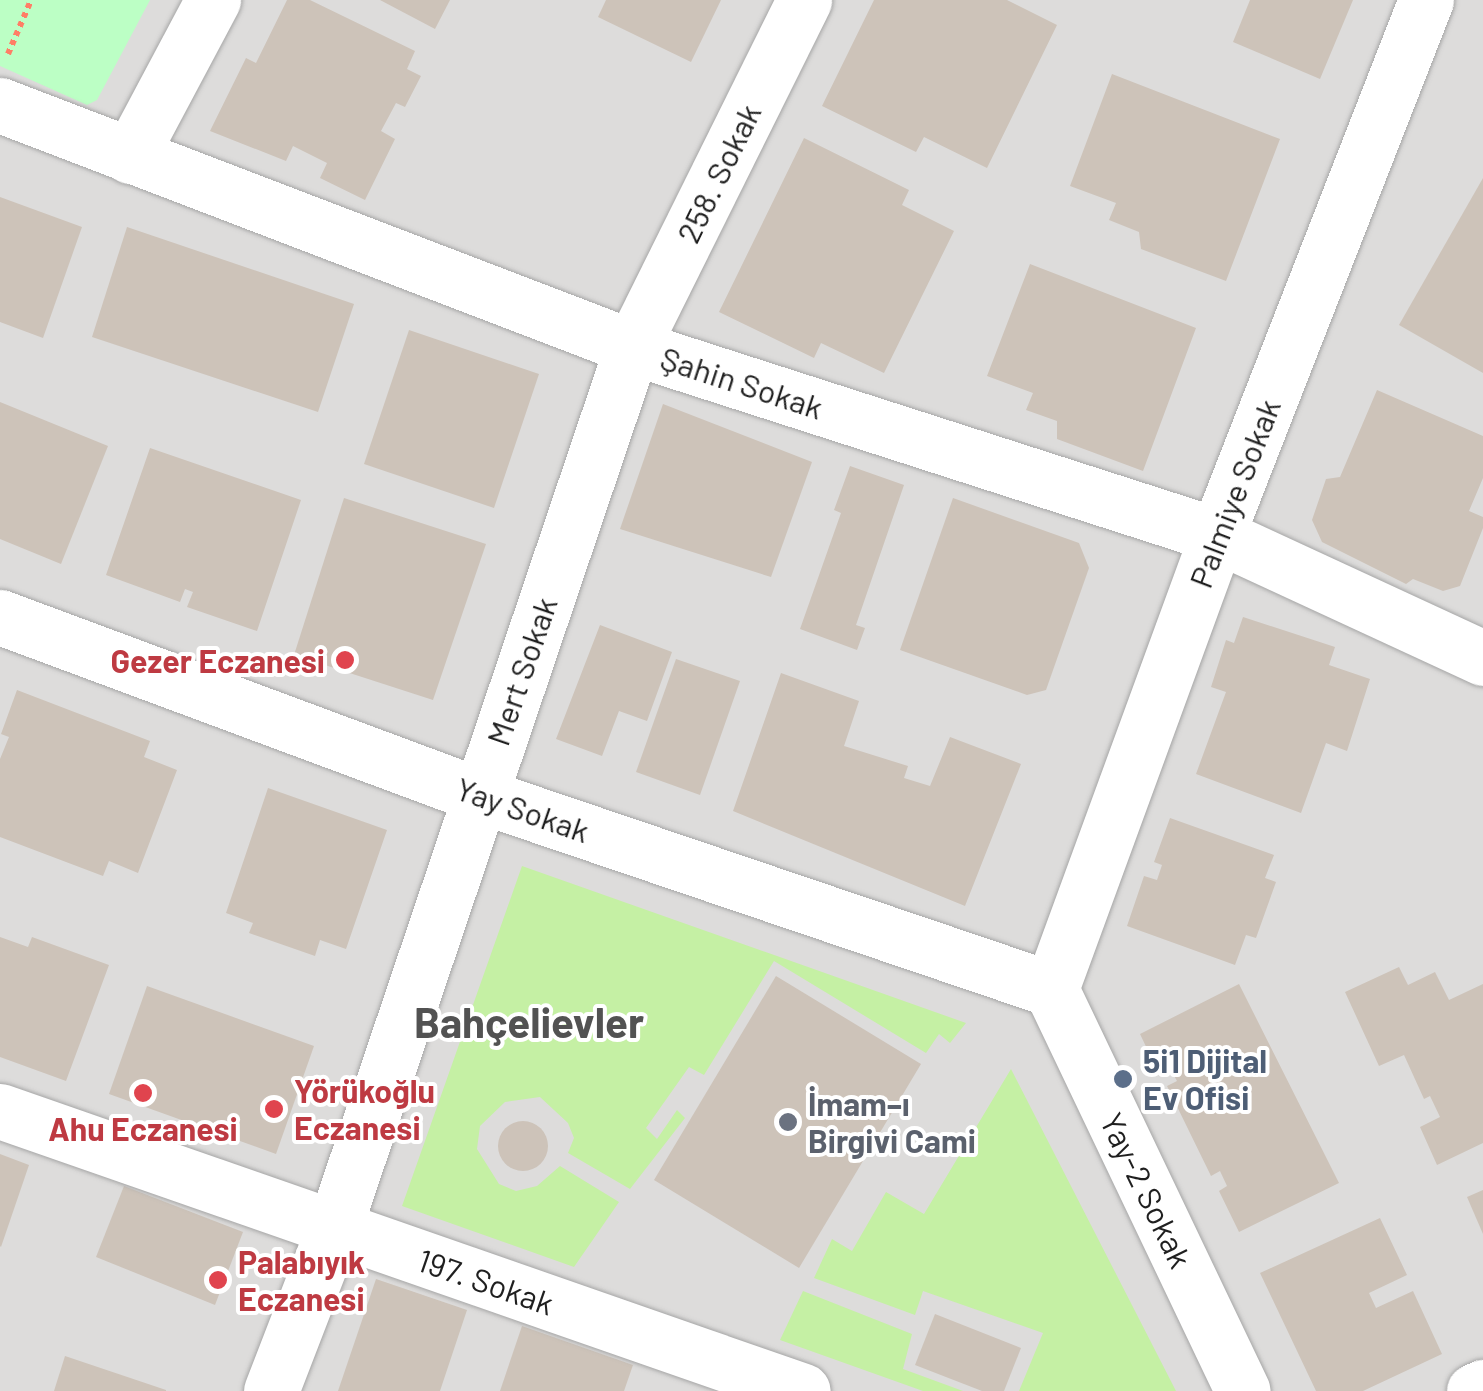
<!DOCTYPE html>
<html>
<head>
<meta charset="utf-8">
<style>
  body { margin:0 }
  #map { position:relative; width:1483px; height:1391px; overflow:hidden; background:#f1ede4; font-family:Barlow,sans-serif }
  div>[style] { position:absolute }
  .residential>* { inset:0; background:#dddcdb }
  .grass>* { inset:0; background:#c5f0a4 }
  .park>* { inset:0; background:#bcffc5 }
  .building>* { inset:0; background:#cdc3b9 }
  .round { border-radius:50% }
  .path>* { height:6px; margin-top:-3px; transform-origin:0; background:repeating-linear-gradient(90deg,#ff7e66 0 5px,transparent 0 10px) }
  .roads { filter:drop-shadow(0 0 2px #a6a6a6) drop-shadow(0 0 2px #a6a6a6) }
  .minor>* { height:55px; margin:-27.5px; padding:0 27.5px; transform-origin:27.5px; border-radius:27.5px; background:#fff }
  .dots>* { width:28px; height:28px; translate:-50% -50%; box-sizing:border-box; border:5px solid #fff; border-radius:50% }
  span { translate:-50% -50%; white-space:nowrap; text-align:center; line-height:1.15; -webkit-text-stroke:8px #fff; paint-order:stroke }
  .street-label { font-size:32px; color:#1f1f1f }
  .health-label { font-size:32px; color:#be3a42; font-weight:700 }
  .right { translate:-100% -50%; text-align:right }
  .left { translate:0 -50%; text-align:left }
  .service-label { font-size:32px; color:#4e5e75; font-weight:700 }
  .worship-label { font-size:32px; color:#5b616d; font-weight:700 }
  .district-label { font-size:42px; color:#525252; font-weight:700 }
</style>
</head>
<body>
<div id="map">
  <div class="residential">
    <i style="clip-path:polygon(0 0,1483px 0,1483px 1391px,0 1391px)"></i>
  </div>
  <div class="grass">
    <i style="clip-path:polygon(522px 866px,777px 956px,966px 1023px,950px 1043px,939px 1034px,926px 1053px,774px 961px,704px 1075px,689px 1067px,646px 1128px,657px 1139px,677px 1110px,685px 1118px,630px 1189px,568px 1153px,574px 1138px,568px 1123px,540px 1097px,505px 1102px,480px 1126px,477px 1149px,499px 1184px,516px 1191px,537px 1186px,560px 1166px,619px 1202px,574px 1267px,402px 1206px)"></i>
    <i style="clip-path:polygon(1011px 1069px,1176px 1391px,1019px 1391px,1043px 1333px,923px 1291px,915px 1315px,814px 1278px,832px 1239px,852px 1251px,886px 1192px,924px 1214px)"></i>
    <i style="clip-path:polygon(803px 1291px,912px 1334px,903px 1369px,963px 1391px,923px 1391px,780px 1340px)"></i>
  </div>
  <div class="park">
    <i style="clip-path:polygon(0 0,150px 0,97px 100px,87px 105px,0 66px)"></i>
  </div>
  <div class="building">
    <i style="clip-path:polygon(287px 0,310px 0,415px 51px,407px 69px,421px 76px,405px 107px,396px 103px,381px 131px,395px 139px,365px 200px,320px 178px,327px 163px,293px 146px,286px 161px,210px 131px,246px 58px,256px 63px)"></i>
    <i style="clip-path:polygon(380px 0,450px 0,435px 29px)"></i>
    <i style="clip-path:polygon(606px 0,721px 0,691px 62px,598px 17px)"></i>
    <i style="clip-path:polygon(874px 0,1007px 0,1057px 25px,987px 168px,924px 137px,916px 152px,822px 106px)"></i>
    <i style="clip-path:polygon(1250px 0,1353px 0,1320px 79px,1233px 42px)"></i>
    <i style="clip-path:polygon(1112px 74px,1280px 139px,1226px 281px,1141px 249px,1139px 232px,1109px 220px,1116px 203px,1070px 186px)"></i>
    <i style="clip-path:polygon(804px 138px,909px 190px,902px 205px,954px 231px,884px 373px,821px 343px,814px 358px,719px 312px)"></i>
    <i style="clip-path:polygon(1483px 178px,1483px 373px,1399px 325px)"></i>
    <i style="clip-path:polygon(0 197px,82px 227px,43px 338px,0 322px)"></i>
    <i style="clip-path:polygon(127px 227px,354px 304px,318px 412px,92px 337px)"></i>
    <i style="clip-path:polygon(1030px 264px,1196px 328px,1143px 471px,1057px 439px,1057px 421px,1026px 410px,1033px 393px,987px 376px)"></i>
    <i style="clip-path:polygon(409px 330px,539px 374px,494px 508px,364px 464px)"></i>
    <i style="clip-path:polygon(1377px 390px,1483px 436px,1483px 478px,1469px 511px,1483px 517px,1483px 528px,1460px 586px,1443px 591px,1413px 579px,1406px 584px,1322px 542px,1312px 520px,1326px 479px,1340px 477px)"></i>
    <i style="clip-path:polygon(0 402px,108px 446px,61px 564px,0 539px)"></i>
    <i style="clip-path:polygon(663px 404px,812px 462px,771px 577px,620px 529px)"></i>
    <i style="clip-path:polygon(150px 448px,301px 500px,257px 631px,187px 607px,193px 592px,185px 589px,180px 602px,106px 575px)"></i>
    <i style="clip-path:polygon(850px 466px,904px 485px,856px 625px,865px 628px,857px 650px,800px 629px,841px 513px,834px 510px)"></i>
    <i style="clip-path:polygon(344px 498px,486px 544px,433px 700px,294px 655px)"></i>
    <i style="clip-path:polygon(953px 498px,1079px 543px,1089px 568px,1046px 690px,1027px 695px,900px 650px)"></i>
    <i style="clip-path:polygon(1243px 617px,1335px 647px,1329px 665px,1370px 679px,1347px 751px,1326px 743px,1301px 813px,1196px 774px,1226px 692px,1211px 687px,1226px 640px,1234px 643px)"></i>
    <i style="clip-path:polygon(600px 625px,672px 652px,647px 721px,619px 711px,602px 756px,556px 739px)"></i>
    <i style="clip-path:polygon(676px 659px,740px 681px,700px 795px,636px 772px)"></i>
    <i style="clip-path:polygon(781px 673px,859px 701px,844px 746px,908px 766px,904px 778px,930px 786px,950px 737px,1021px 764px,965px 906px,733px 811px)"></i>
    <i style="clip-path:polygon(17px 690px,150px 741px,144px 757px,177px 770px,138px 873px,109px 861px,103px 876px,0 837px,0 759px,9px 737px,1px 734px)"></i>
    <i style="clip-path:polygon(268px 788px,387px 830px,346px 949px,320px 940px,315px 956px,249px 933px,253px 923px,226px 913px)"></i>
    <i style="clip-path:polygon(1170px 818px,1274px 855px,1265px 878px,1276px 882px,1256px 938px,1246px 935px,1235px 965px,1127px 926px,1144px 876px,1157px 880px,1162px 865px,1154px 862px)"></i>
    <i style="clip-path:polygon(0 937px,28px 947px,32px 937px,109px 965px,66px 1081px,0 1057px)"></i>
    <i style="clip-path:polygon(1399px 967px,1408px 985px,1435px 972px,1449px 1000px,1483px 984px,1483px 1143px,1437px 1165px,1420px 1127px,1440px 1117px,1430px 1096px,1424px 1099px,1404px 1055px,1379px 1066px,1345px 992px)"></i>
    <i style="clip-path:polygon(776px 976px,921px 1064px,799px 1268px,654px 1180px)"></i>
    <i style="clip-path:polygon(1239px 984px,1339px 1183px,1239px 1232px,1219px 1191px,1227px 1186px,1220px 1171px,1211px 1176px,1167px 1086px,1177px 1081px,1171px 1070px,1160px 1076px,1140px 1034px)"></i>
    <i style="clip-path:polygon(147px 986px,314px 1046px,276px 1154px,109px 1094px)"></i>
    <i class="round" style="left:498px;top:1121px;width:50px;height:50px"></i>
    <i style="clip-path:polygon(0 1154px,29px 1165px,1px 1247px,0 1246px)"></i>
    <i style="clip-path:polygon(124px 1186px,243px 1232px,215px 1305px,96px 1257px)"></i>
    <i style="clip-path:polygon(1483px 1190px,1483px 1234px,1467px 1197px)"></i>
    <i style="clip-path:polygon(1380px 1218px,1407px 1275px,1369px 1293px,1376px 1308px,1413px 1291px,1442px 1354px,1363px 1391px,1316px 1391px,1260px 1273px)"></i>
    <i style="clip-path:polygon(376px 1279px,467px 1310px,440px 1391px,338px 1391px)"></i>
    <i style="clip-path:polygon(935px 1314px,1021px 1348px,1004px 1391px,982px 1391px,915px 1365px)"></i>
    <i style="clip-path:polygon(522px 1326px,633px 1365px,624px 1391px,500px 1391px)"></i>
    <i style="clip-path:polygon(65px 1356px,166px 1390px,166px 1391px,54px 1391px)"></i>
  </div>
  <div class="path">
    <i style="left:8px;top:54px;width:59px;rotate:-66.9deg"></i>
  </div>
  <div class="roads">
    <div class="minor">
      <i style="left:0;top:105px;width:677px;rotate:20.95deg"></i>
      <i style="left:632px;top:347px;width:614px;rotate:17.82deg"></i>
      <i style="left:1217px;top:535px;width:293px;rotate:24.8deg"></i>
      <i style="left:130px;top:156px;width:177px;rotate:-62deg"></i>
      <i style="left:0;top:617px;width:511px;rotate:20.39deg"></i>
      <i style="left:479px;top:795px;width:604px;rotate:18.73deg"></i>
      <i style="left:1051px;top:989px;width:483px;rotate:-69.9deg"></i>
      <i style="left:1217px;top:535px;width:574px;rotate:-68.66deg"></i>
      <i style="left:1051px;top:989px;width:445px;rotate:64.5deg"></i>
      <i style="left:0;top:1111px;width:850px;rotate:19.22deg"></i>
      <i style="left:271px;top:1391px;width:175px;rotate:-68.9deg"></i>
      <i style="left:334px;top:1228px;width:930px;rotate:-71.31deg"></i>
      <i style="left:632px;top:347px;width:387px;rotate:-63.6deg"></i>
      <i style="left:1474px;top:1391px;width:10px;rotate:-24deg"></i>
    </div>
  </div>
  <div class="dots">
    <i style="left:345px;top:660px;background:#e0444e"></i>
    <i style="left:1123px;top:1079px;background:#5c6f8a"></i>
    <i style="left:143px;top:1093px;background:#e0444e"></i>
    <i style="left:274px;top:1109px;background:#e0444e"></i>
    <i style="left:788px;top:1122px;background:#6b7280"></i>
    <i style="left:218px;top:1280px;background:#e0444e"></i>
  </div>
  <div class="street-label">
    <span style="left:718px;top:173px;rotate:-64deg">258. Sokak</span>
    <span style="left:742px;top:382px;rotate:18deg">Şahin Sokak</span>
    <span style="left:1234px;top:493px;rotate:-69deg">Palmiye Sokak</span>
    <span style="left:521px;top:671px;rotate:-71deg">Mert Sokak</span>
    <span style="left:523px;top:809px;rotate:19deg">Yay Sokak</span>
    <span style="left:1147px;top:1190px;rotate:64deg">Yay-2 Sokak</span>
    <span style="left:486px;top:1281px;rotate:19deg">197. Sokak</span>
  </div>
  <div class="health-label">
    <span class="right" style="left:325px;top:660px">Gezer Eczanesi</span>
    <span class="left" style="left:294px;top:1109px">Yörükoğlu<br>Eczanesi</span>
    <span style="left:143px;top:1128px">Ahu Eczanesi</span>
    <span class="left" style="left:238px;top:1280px">Palabıyık<br>Eczanesi</span>
  </div>
  <div class="service-label">
    <span class="left" style="left:1143px;top:1079px">5i1 Dijital<br>Ev Ofisi</span>
  </div>
  <div class="worship-label">
    <span class="left" style="left:808px;top:1122px">İmam–ı<br>Birgivi Cami</span>
  </div>
  <div class="district-label">
    <span style="left:529px;top:1021px">Bahçelievler</span>
  </div>
</div>
</body>
</html>
